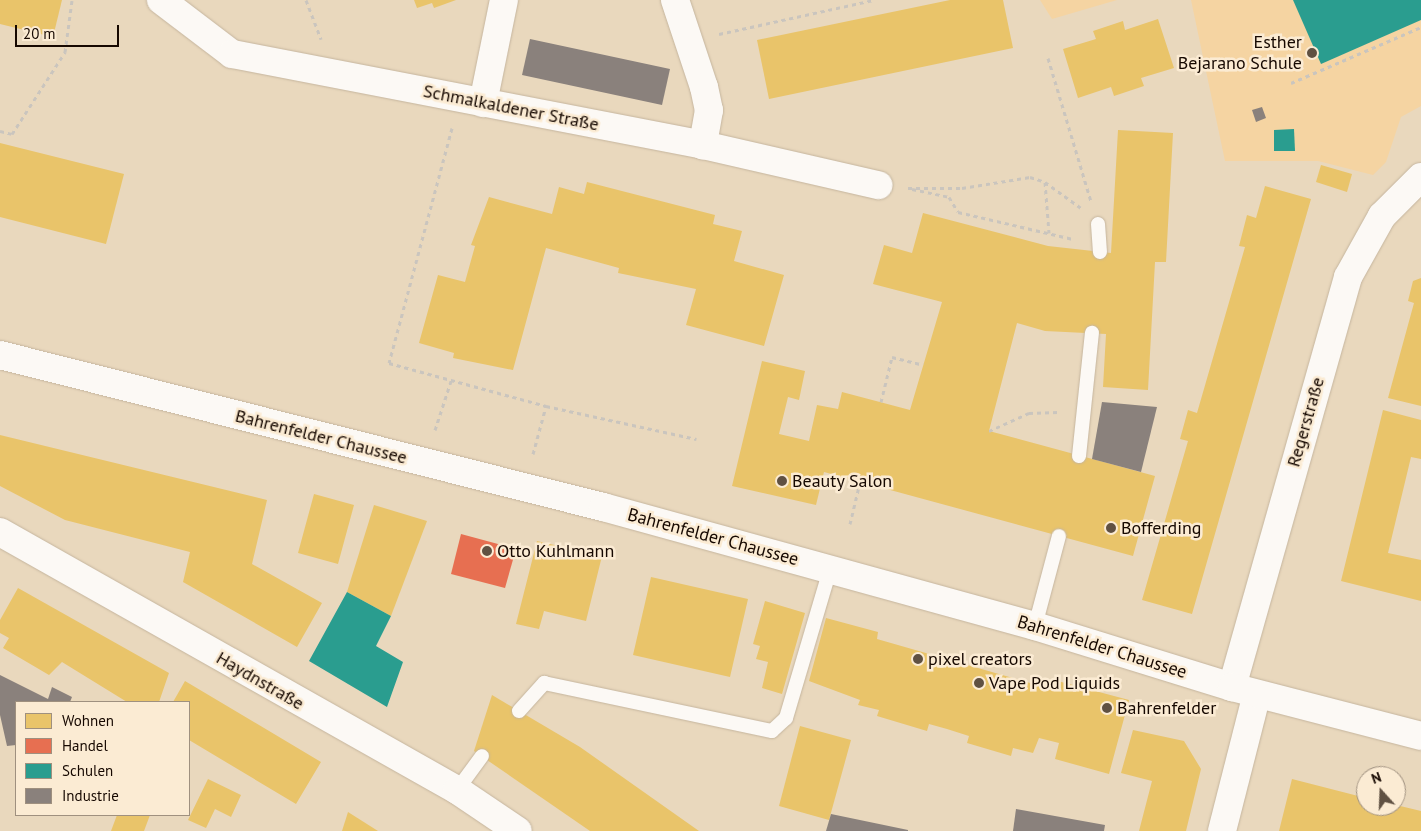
<!DOCTYPE html>
<html>
<head>
<meta charset="utf-8">
<style>
  body { margin:0 }
  #map { position:relative; width:1421px; height:831px; overflow:hidden; background:#e9d8bd; font-family:"PT Sans",sans-serif }
  div>[style] { position:absolute }
  .built>* { inset:0; background:#f5d4a2 }
  .homes>* { inset:0; background:#e9c46a }
  .shops>* { inset:0; background:#e76f51 }
  .schools>* { inset:0; background:#2a9d8f }
  .industry>* { inset:0; background:#8a817c }
  .path>* { height:3px; margin-top:-1.5px; transform-origin:0; background:repeating-linear-gradient(90deg,#cac5be 0 4px,transparent 0 8px) }
  .roads { filter:drop-shadow(0 0 1px #c5b59e) drop-shadow(0 0 1px #c5b59e) }
  .service>* { height:14px; margin:-7px; padding:0 7px; transform-origin:7px; border-radius:7px; background:#fcf9f5 }
  .minor>* { height:28px; margin:-14px; padding:0 14px; transform-origin:14px; border-radius:14px; background:#fcf9f5 }
  .secondary>* { height:28px; margin:-14px; padding:0 14px; transform-origin:14px; border-radius:14px; background:#fcf9f5 }
  .dots>* { width:14px; height:14px; translate:-50% -50%; box-sizing:border-box; border:2px solid #fbebd3; border-radius:50% }
  span { translate:-50% -50%; white-space:nowrap; text-align:center; line-height:1.15; -webkit-text-stroke:5px #fbebd3; paint-order:stroke }
  .poi-label { font-size:18px; color:#160800 }
  .right { translate:-100% -50%; text-align:right }
  .left { translate:0 -50%; text-align:left }
  .street-label { font-size:18px; color:#160800 }
  .legend { position:absolute; left:15px; top:701px; width:175px; height:115px; box-sizing:border-box; background:#fbebd3; border:1px solid #9f907f; margin:0; padding:6px 9px; list-style:none; font-size:15px; color:#160800 }
  .legend li { display:flex; align-items:center; gap:10px; height:25px }
  .legend b { width:25px; border:1px solid #9f907f }
  .north { position:absolute; left:1356px; top:766px; width:50px; height:50px; box-sizing:border-box; background:#fbebd3; border:1px solid #9f907f; border-radius:50%; rotate:340deg; font-size:14px; font-weight:700; line-height:20px; text-align:center; color:#160800 }
  .north::after { content:''; display:block; margin:auto; width:18px; height:22px; background:#605142; clip-path:polygon(50% 0,100% 100%,50% 72%,0 100%) }
  .scale { position:absolute; left:15px; top:25px; width:104px; height:22px; box-sizing:border-box; border:2px solid #160800; border-top:0; padding-left:6px; font-size:15px; line-height:18px; white-space:nowrap; color:#160800; -webkit-text-stroke:4px #fbebd3; paint-order:stroke }
</style>
</head>
<body>
<div id="map">
  <div class="built">
    <i style="clip-path:polygon(1040px 0,1117px 0,1052px 19px)"></i>
    <i style="clip-path:polygon(1191px 0,1421px 0,1421px 106px,1401px 117px,1386px 162px,1373px 175px,1318px 161px,1225px 161px)"></i>
  </div>
  <div class="homes">
    <i style="clip-path:polygon(0 0,62px 0,53px 37px,0 24px)"></i>
    <i style="clip-path:polygon(414px 0,456px 0,434px 8px,432px 3px,417px 8px)"></i>
    <i style="clip-path:polygon(950px 0,1003px 0,1013px 48px,769px 99px,757px 40px)"></i>
    <i style="clip-path:polygon(1158px 19px,1174px 68px,1141px 78px,1144px 86px,1114px 96px,1111px 87px,1078px 98px,1063px 49px,1096px 39px,1093px 31px,1123px 21px,1125px 30px)"></i>
    <i style="clip-path:polygon(1118px 130px,1173px 133px,1166px 262px,1155px 262px,1148px 390px,1103px 387px,1106px 334px,1045px 331px,1017px 323px,989px 431px,1155px 476px,1133px 556px,824px 472px,816px 505px,732px 486px,762px 361px,805px 371px,799px 400px,788px 397px,779px 434px,809px 441px,817px 405px,838px 409px,842px 392px,910px 410px,942px 302px,873px 284px,884px 245px,912px 253px,923px 213px,1048px 246px,1111px 253px)"></i>
    <i style="clip-path:polygon(0 143px,124px 174px,106px 244px,0 217px)"></i>
    <i style="clip-path:polygon(1321px 165px,1352px 174px,1347px 192px,1316px 182px)"></i>
    <i style="clip-path:polygon(587px 182px,715px 215px,713px 224px,742px 231px,734px 261px,784px 275px,764px 346px,686px 325px,696px 289px,618px 273px,619px 268px,546px 248px,513px 370px,453px 358px,454px 353px,419px 343px,438px 275px,465px 282px,475px 246px,471px 245px,489px 197px,552px 214px,559px 187px,584px 194px)"></i>
    <i style="clip-path:polygon(1265px 186px,1311px 199px,1192px 614px,1142px 600px,1188px 441px,1180px 439px,1188px 410px,1197px 413px,1245px 247px,1239px 246px,1247px 215px,1256px 218px)"></i>
    <i style="clip-path:polygon(1421px 278px,1421px 406px,1388px 398px,1414px 303px,1408px 301px,1413px 281px)"></i>
    <i style="clip-path:polygon(1383px 410px,1421px 420px,1421px 459px,1411px 457px,1388px 553px,1421px 560px,1421px 601px,1341px 581px)"></i>
    <i style="clip-path:polygon(0 435px,267px 500px,252px 564px,322px 603px,297px 647px,183px 582px,190px 552px,65px 520px,0 486px)"></i>
    <i style="clip-path:polygon(314px 494px,354px 505px,338px 564px,298px 553px)"></i>
    <i style="clip-path:polygon(374px 505px,427px 521px,391px 616px,347px 592px)"></i>
    <i style="clip-path:polygon(537px 541px,602px 556px,586px 621px,544px 611px,539px 629px,516px 624px)"></i>
    <i style="clip-path:polygon(651px 577px,748px 599px,730px 677px,633px 655px)"></i>
    <i style="clip-path:polygon(18px 588px,169px 673px,159px 702px,127px 702px,62px 662px,49px 675px,3px 648px,9px 638px,0 633px,0 620px)"></i>
    <i style="clip-path:polygon(765px 601px,805px 613px,782px 694px,762px 688px,768px 662px,756px 659px,760px 646px,753px 644px)"></i>
    <i style="clip-path:polygon(826px 618px,878px 632px,877px 639px,1051px 689px,1054px 680px,1129px 700px,1109px 774px,1055px 759px,1059px 743px,1039px 738px,1033px 753px,1013px 748px,1011px 756px,967px 743px,969px 736px,947px 729px,929px 724px,927px 731px,877px 716px,879px 710px,858px 705px,860px 700px,809px 681px)"></i>
    <i style="clip-path:polygon(185px 681px,321px 762px,296px 804px,189px 740px,189px 702px,173px 702px)"></i>
    <i style="clip-path:polygon(492px 695px,580px 747px,699px 831px,590px 831px,474px 751px)"></i>
    <i style="clip-path:polygon(800px 726px,851px 740px,829px 820px,779px 806px)"></i>
    <i style="clip-path:polygon(1133px 730px,1184px 741px,1201px 769px,1186px 831px,1139px 831px,1152px 781px,1121px 773px)"></i>
    <i style="clip-path:polygon(208px 779px,241px 795px,231px 817px,215px 809px,206px 828px,188px 820px)"></i>
    <i style="clip-path:polygon(1292px 779px,1366px 798px,1366px 806px,1396px 805px,1421px 811px,1421px 831px,1279px 831px)"></i>
    <i style="clip-path:polygon(348px 812px,378px 831px,342px 831px)"></i>
    <i style="clip-path:polygon(117px 815px,150px 815px,144px 831px,111px 831px)"></i>
  </div>
  <div class="shops">
    <i style="clip-path:polygon(461px 534px,516px 549px,505px 588px,451px 574px)"></i>
  </div>
  <div class="schools">
    <i style="clip-path:polygon(1293px 0,1421px 0,1421px 20px,1321px 64px)"></i>
    <i style="clip-path:polygon(1294px 129px,1295px 151px,1274px 151px,1274px 130px)"></i>
    <i style="clip-path:polygon(347px 592px,391px 616px,376px 646px,403px 662px,387px 707px,309px 661px)"></i>
  </div>
  <div class="industry">
    <i style="clip-path:polygon(530px 39px,670px 69px,662px 105px,522px 75px)"></i>
    <i style="clip-path:polygon(1262px 107px,1266px 118px,1256px 122px,1252px 110px)"></i>
    <i style="clip-path:polygon(1102px 402px,1157px 407px,1141px 472px,1092px 459px)"></i>
    <i style="clip-path:polygon(0 675px,48px 699px,52px 687px,72px 697px,70px 702px,16px 702px,16px 745px,7px 746px,0 715px)"></i>
    <i style="clip-path:polygon(1016px 809px,1105px 825px,1104px 831px,1013px 831px)"></i>
    <i style="clip-path:polygon(831px 814px,908px 830px,908px 831px,826px 831px)"></i>
  </div>
  <div class="path">
    <i style="left:306px;top:0;width:42px;rotate:69deg"></i>
    <i style="left:719px;top:34px;width:158px;rotate:-12.4deg"></i>
    <i style="left:1048px;top:58px;width:149px;rotate:73.3deg"></i>
    <i style="left:1291px;top:83px;width:142px;rotate:-23.3deg"></i>
    <i style="left:452px;top:128px;width:243px;rotate:105deg"></i>
    <i style="left:389px;top:363px;width:163px;rotate:15.3deg"></i>
    <i style="left:546px;top:406px;width:154px;rotate:12.4deg"></i>
    <i style="left:0;top:131px;width:12px;rotate:14deg"></i>
    <i style="left:12px;top:134px;width:98px;rotate:-57.1deg"></i>
    <i style="left:65px;top:52px;width:52px;rotate:-82.3deg"></i>
    <i style="left:1045px;top:182px;width:51px;rotate:85.5deg"></i>
    <i style="left:908px;top:188px;width:54px"></i>
    <i style="left:962px;top:188px;width:69px;rotate:-9.2deg"></i>
    <i style="left:1030px;top:177px;width:16px;rotate:18deg"></i>
    <i style="left:1045px;top:182px;width:44px;rotate:35.8deg"></i>
    <i style="left:912px;top:189px;width:38px;rotate:12deg"></i>
    <i style="left:949px;top:197px;width:17px;rotate:59deg"></i>
    <i style="left:958px;top:212px;width:118px;rotate:13.2deg"></i>
    <i style="left:881px;top:402px;width:46px;rotate:-76.3deg"></i>
    <i style="left:892px;top:357px;width:32px;rotate:14deg"></i>
    <i style="left:435px;top:430px;width:52px;rotate:-71.9deg"></i>
    <i style="left:989px;top:431px;width:44px;rotate:-24.2deg"></i>
    <i style="left:1029px;top:413px;width:29px;rotate:-2deg"></i>
    <i style="left:533px;top:454px;width:50px;rotate:-74.8deg"></i>
    <i style="left:850px;top:524px;width:43px;rotate:-76.6deg"></i>
  </div>
  <div class="roads">
    <div class="service">
      <i style="left:1098px;top:224px;width:28px;rotate:86deg"></i>
      <i style="left:1079px;top:456px;width:124px;rotate:-84deg"></i>
      <i style="left:1035px;top:626px;width:93px;rotate:-75.1deg"></i>
      <i style="left:519px;top:711px;width:38px;rotate:-48deg"></i>
      <i style="left:544px;top:683px;width:233px;rotate:11.9deg"></i>
      <i style="left:772px;top:731px;width:19px;rotate:-43deg"></i>
      <i style="left:786px;top:718px;width:155px;rotate:-73.5deg"></i>
      <i style="left:457px;top:790px;width:42px;rotate:-53.7deg"></i>
    </div>
    <div class="minor">
      <i style="left:161px;top:0;width:89px;rotate:37.3deg"></i>
      <i style="left:232px;top:54px;width:480px;rotate:10.9deg"></i>
      <i style="left:703px;top:145px;width:180px;rotate:12.9deg"></i>
      <i style="left:675px;top:0;width:92px;rotate:71.6deg"></i>
      <i style="left:704px;top:87px;width:24px;rotate:78deg"></i>
      <i style="left:709px;top:110px;width:36px;rotate:100deg"></i>
      <i style="left:483px;top:103px;width:105px;rotate:-78.5deg"></i>
      <i style="left:0;top:532px;width:525px;rotate:29.45deg"></i>
      <i style="left:457px;top:790px;width:73px;rotate:33.9deg"></i>
      <i style="left:1232px;top:687px;width:426px;rotate:-74.2deg"></i>
      <i style="left:1348px;top:277px;width:70px;rotate:-60.9deg"></i>
      <i style="left:1382px;top:216px;width:55px;rotate:-45deg"></i>
      <i style="left:1222px;top:831px;width:141px;rotate:-75.7deg"></i>
    </div>
    <div class="secondary">
      <i style="left:0;top:355px;width:622px;rotate:14.15deg"></i>
      <i style="left:603px;top:507px;width:448px;rotate:15.4deg"></i>
      <i style="left:1035px;top:626px;width:206px;rotate:17.2deg"></i>
      <i style="left:1232px;top:687px;width:195px;rotate:14.5deg"></i>
    </div>
  </div>
  <div class="dots">
    <i style="left:1312px;top:53px;background:#605142"></i>
    <i style="left:782px;top:481px;background:#605142"></i>
    <i style="left:1111px;top:528px;background:#605142"></i>
    <i style="left:487px;top:551px;background:#605142"></i>
    <i style="left:918px;top:659px;background:#605142"></i>
    <i style="left:979px;top:683px;background:#605142"></i>
    <i style="left:1107px;top:708px;background:#605142"></i>
  </div>
  <div class="poi-label">
    <span class="right" style="left:1302px;top:53px">Esther<br>Bejarano Schule</span>
    <span class="left" style="left:792px;top:481px">Beauty Salon</span>
    <span class="left" style="left:1121px;top:528px">Bofferding</span>
    <span class="left" style="left:497px;top:551px">Otto Kuhlmann</span>
    <span class="left" style="left:928px;top:659px">pixel creators</span>
    <span class="left" style="left:989px;top:683px">Vape Pod Liquids</span>
    <span class="left" style="left:1117px;top:708px">Bahrenfelder</span>
  </div>
  <div class="street-label">
    <span style="left:511px;top:108px;rotate:11deg">Schmalkaldener Straße</span>
    <span style="left:1306px;top:422px;rotate:-74deg">Regerstraße</span>
    <span style="left:321px;top:437px;rotate:14deg">Bahrenfelder Chaussee</span>
    <span style="left:713px;top:537px;rotate:15deg">Bahrenfelder Chaussee</span>
    <span style="left:1102px;top:647px;rotate:17deg">Bahrenfelder Chaussee</span>
    <span style="left:260px;top:681px;rotate:30deg">Haydnstraße</span>
  </div>
  <ul class="legend">
  <li><b style="height:14px;background:#e9c46a"></b>Wohnen</li>
  <li><b style="height:14px;background:#e76f51"></b>Handel</li>
  <li><b style="height:14px;background:#2a9d8f"></b>Schulen</li>
  <li><b style="height:14px;background:#8a817c"></b>Industrie</li>
  </ul>
  <div class="north">N</div>
  <div class="scale">20 m</div>
</div>
</body>
</html>
